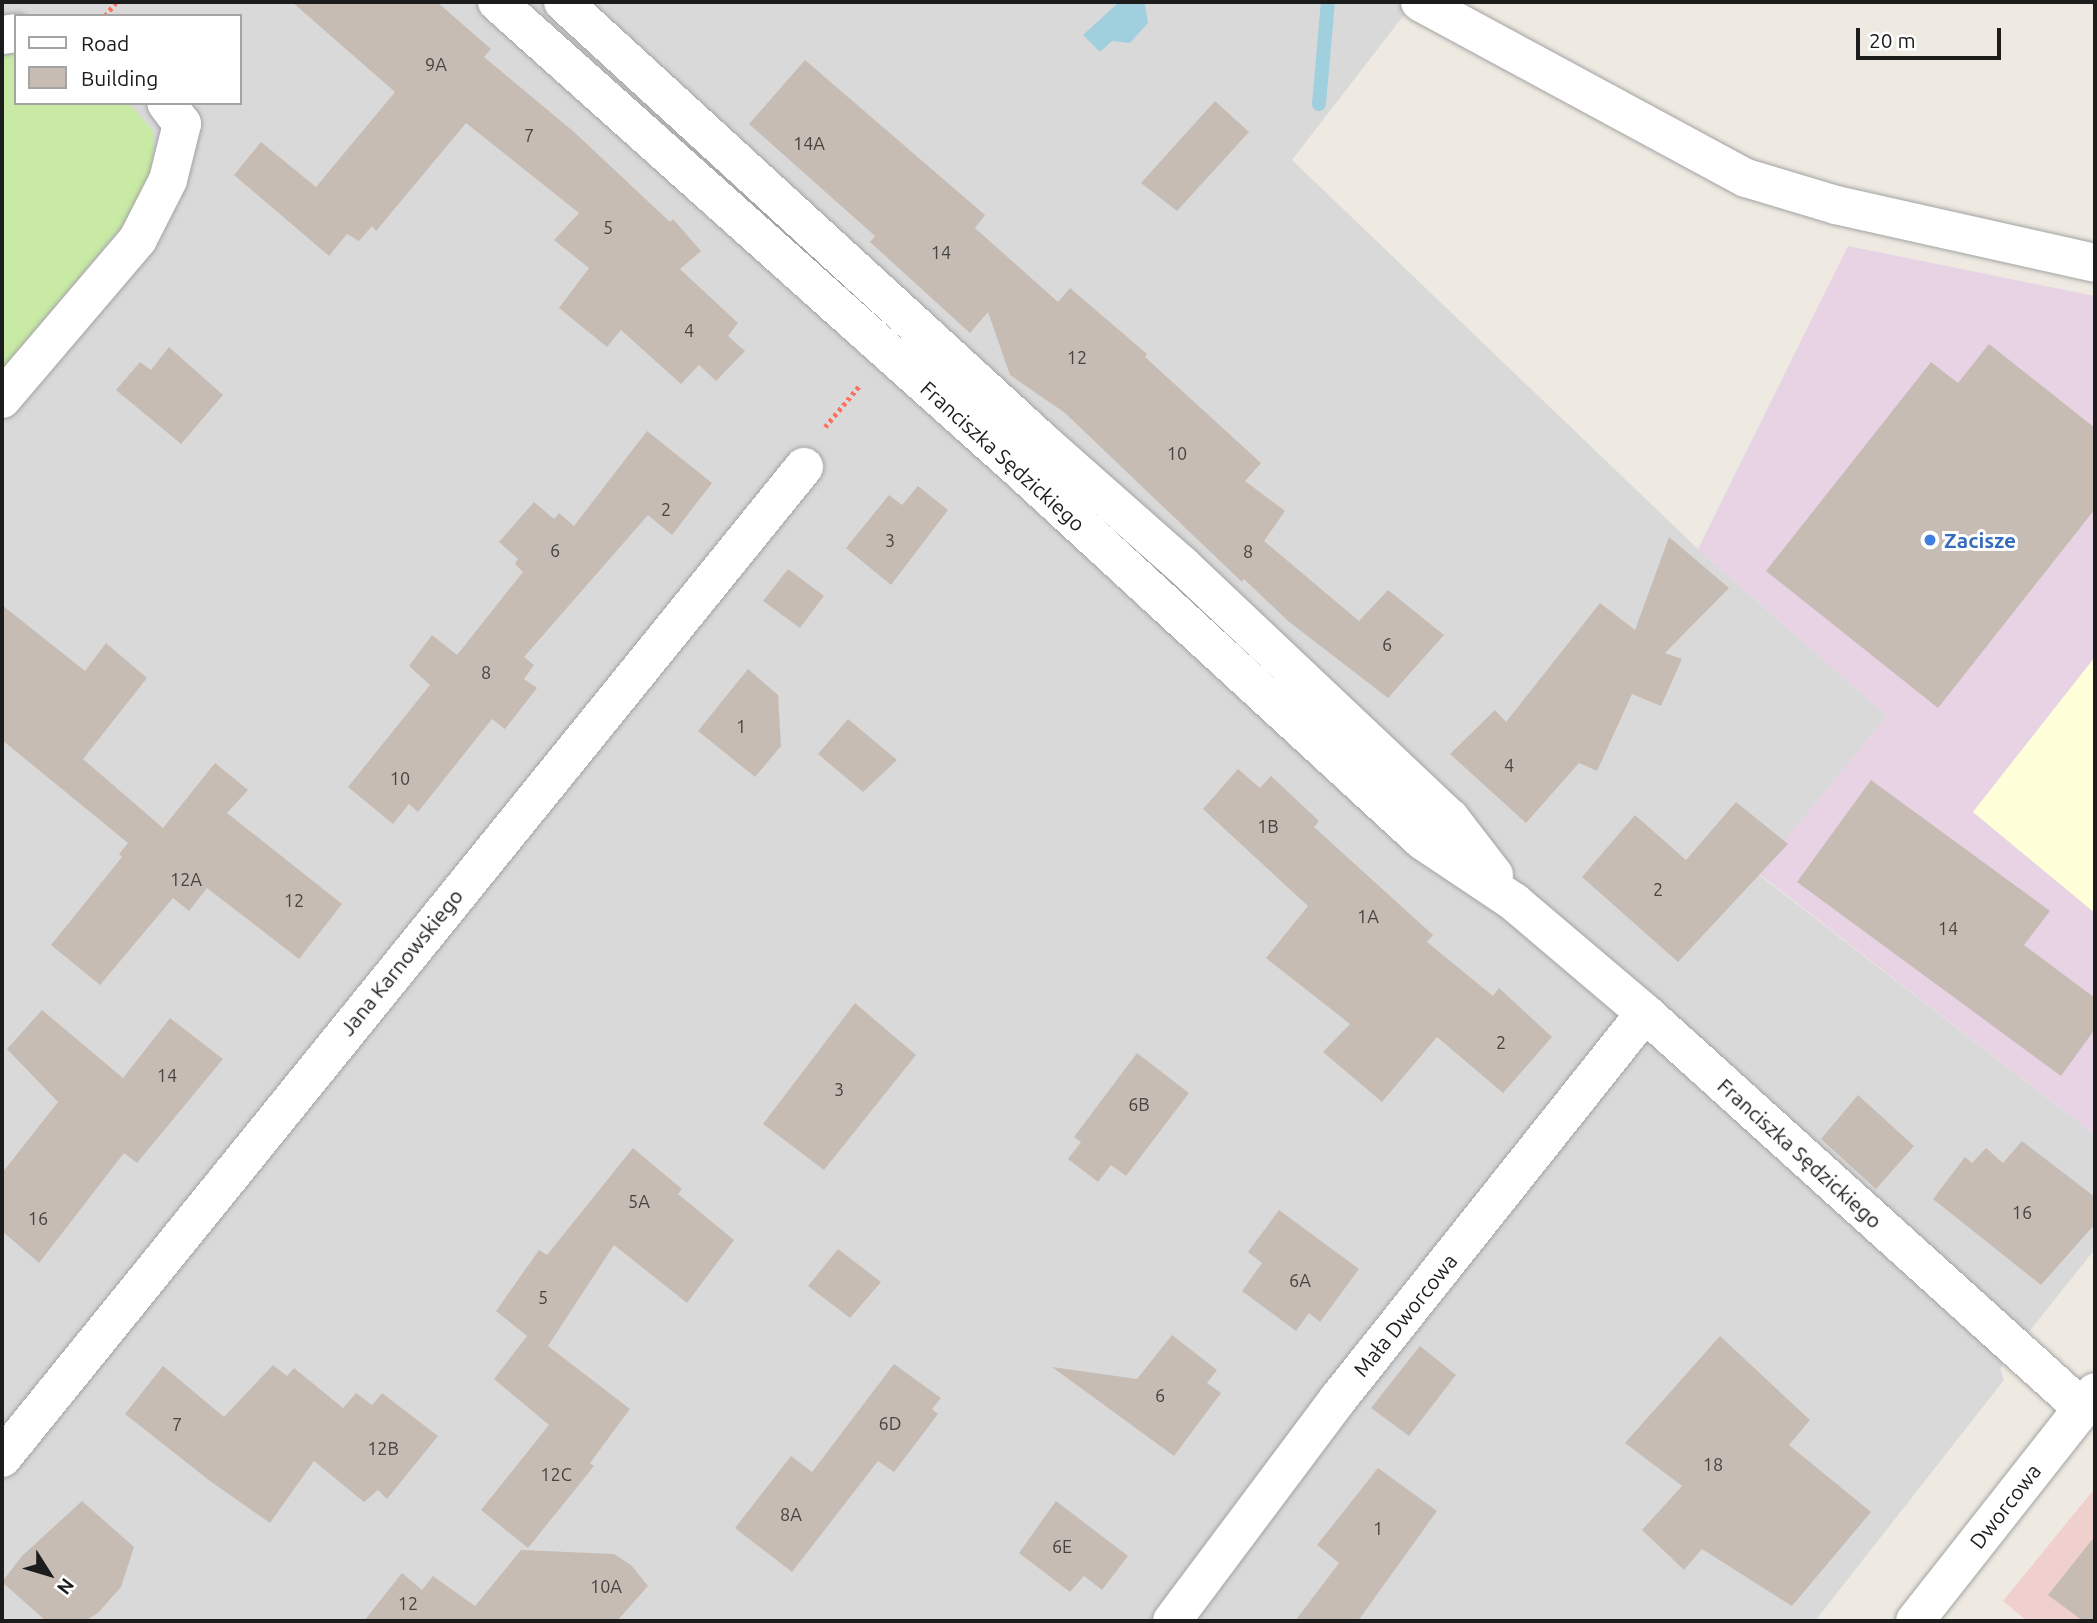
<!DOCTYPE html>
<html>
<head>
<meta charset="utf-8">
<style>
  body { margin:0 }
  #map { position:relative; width:2097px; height:1623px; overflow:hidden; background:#eeeae1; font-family:Ubuntu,sans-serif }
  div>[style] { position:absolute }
  .residential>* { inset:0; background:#dad9d9 }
  .commercial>* { inset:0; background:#f0d0cf }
  .industrial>* { inset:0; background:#e7d3e4 }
  .education>* { inset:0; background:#ffffd9 }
  .grass>* { inset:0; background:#c8eaa5 }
  .water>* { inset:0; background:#a0d0dd }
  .stream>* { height:14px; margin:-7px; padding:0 7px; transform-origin:7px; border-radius:7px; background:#a0d0dd }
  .building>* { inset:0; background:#c6bcb4 }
  .path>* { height:4.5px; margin-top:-2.25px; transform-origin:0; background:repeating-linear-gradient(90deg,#fe7162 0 3.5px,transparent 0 7px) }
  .roads { filter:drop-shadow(0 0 2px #a3a3a3) drop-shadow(0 0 2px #a3a3a3) }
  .minor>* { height:38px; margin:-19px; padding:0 19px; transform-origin:19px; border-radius:19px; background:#fff }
  .dots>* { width:19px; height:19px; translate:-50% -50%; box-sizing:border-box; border:4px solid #fff; border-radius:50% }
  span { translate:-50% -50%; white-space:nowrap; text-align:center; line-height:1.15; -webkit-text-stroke:6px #fff; paint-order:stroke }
  .number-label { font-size:18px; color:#464442 }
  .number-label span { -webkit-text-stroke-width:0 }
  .street-label { font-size:21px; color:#1c1c1c }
  .shop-label { font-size:21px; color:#366cbe; font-weight:700 }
  .left { translate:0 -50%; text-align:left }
  .frame { position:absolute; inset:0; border:4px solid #1c1c1c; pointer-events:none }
  .legend { position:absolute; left:14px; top:14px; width:228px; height:91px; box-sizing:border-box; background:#fff; border:2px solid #a4a4a4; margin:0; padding:9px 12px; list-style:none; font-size:21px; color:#1c1c1c }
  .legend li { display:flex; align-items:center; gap:14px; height:35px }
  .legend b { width:35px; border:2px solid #a4a4a4 }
  .north { position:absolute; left:14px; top:1539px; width:70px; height:70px; -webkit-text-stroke:5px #fff; paint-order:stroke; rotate:127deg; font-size:19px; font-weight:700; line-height:28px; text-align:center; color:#1c1c1c }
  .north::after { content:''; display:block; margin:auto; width:24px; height:32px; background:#1c1c1c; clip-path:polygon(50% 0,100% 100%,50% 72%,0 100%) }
  .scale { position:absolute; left:1856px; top:28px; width:145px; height:32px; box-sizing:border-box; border:4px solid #1c1c1c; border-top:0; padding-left:9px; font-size:21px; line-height:24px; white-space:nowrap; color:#1c1c1c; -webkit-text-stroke:5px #fff; paint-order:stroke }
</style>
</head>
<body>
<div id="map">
  <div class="residential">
    <i style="clip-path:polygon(evenodd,2px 2px,1414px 2px,1292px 160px,1698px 549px,1887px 716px,1758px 874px,2095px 1135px,2095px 1249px,2000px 1368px,2004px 1380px,1815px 1621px,2px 1621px,2px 2px,16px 16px,240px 16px,240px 103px,16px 103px,16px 16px)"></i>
  </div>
  <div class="commercial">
    <i style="clip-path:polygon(2095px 1488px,2095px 1621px,2027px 1621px,2003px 1601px)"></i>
  </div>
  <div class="industrial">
    <i style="clip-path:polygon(1848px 246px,2095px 296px,2095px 657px,1973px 812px,2095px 913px,2095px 1135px,1758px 873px,1887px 716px,1698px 549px)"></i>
  </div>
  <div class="education">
    <i style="clip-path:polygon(2095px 657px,2095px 913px,1973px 812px)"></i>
  </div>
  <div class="grass">
    <i style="clip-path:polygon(16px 53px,16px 103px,129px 103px,153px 131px,153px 175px,120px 228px,2px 371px,2px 56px)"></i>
  </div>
  <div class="water">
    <i style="clip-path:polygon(1119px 2px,1145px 4px,1148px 23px,1130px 43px,1112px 41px,1100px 52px,1083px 35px)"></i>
  </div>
  <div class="stream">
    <i style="left:1319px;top:104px;width:102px;rotate:-85deg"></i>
  </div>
  <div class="building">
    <i style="clip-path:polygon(292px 2px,437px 2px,491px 49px,484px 57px,573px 131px,670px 222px,673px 219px,701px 251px,680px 269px,738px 323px,728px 336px,745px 351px,716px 381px,699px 365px,681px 384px,621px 330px,607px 347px,559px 308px,589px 268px,554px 240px,579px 213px,466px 123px,376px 231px,372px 226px,359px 241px,347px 234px,329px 256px,234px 175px,261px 142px,316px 187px,395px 92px)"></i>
    <i style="clip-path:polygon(805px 60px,985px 215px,975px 228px,1058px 302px,1070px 288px,1147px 354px,1145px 357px,1261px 463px,1245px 481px,1285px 511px,1264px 541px,1359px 621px,1388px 590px,1444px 635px,1388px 698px,1288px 621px,1244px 579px,1242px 582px,1065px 413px,1010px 375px,988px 312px,970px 333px,870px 242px,875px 236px,749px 124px)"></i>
    <i style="clip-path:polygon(1215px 101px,1249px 132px,1177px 211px,1141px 183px)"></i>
    <i style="clip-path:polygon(1989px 344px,2095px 428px,2095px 509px,1938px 708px,1766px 571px,1931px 362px,1958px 383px)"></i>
    <i style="clip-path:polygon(169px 347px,223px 395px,181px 444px,116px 390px,140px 362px,151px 370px)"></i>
    <i style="clip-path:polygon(647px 431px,712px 483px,672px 535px,648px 515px,524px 657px,534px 665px,524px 679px,537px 688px,505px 729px,492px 719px,418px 812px,409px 804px,393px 824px,348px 787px,430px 685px,409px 666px,432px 635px,457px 655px,523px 572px,515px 564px,518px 559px,499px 542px,534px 502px,554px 519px,559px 513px,574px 526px)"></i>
    <i style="clip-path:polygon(918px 486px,948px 510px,891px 585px,846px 548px,889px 495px,902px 505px)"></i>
    <i style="clip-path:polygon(1669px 537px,1729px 588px,1665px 653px,1682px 659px,1661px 706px,1632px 694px,1597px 771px,1579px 763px,1526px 823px,1450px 754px,1495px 710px,1506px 722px,1600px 603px,1635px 630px)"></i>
    <i style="clip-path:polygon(788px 569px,824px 596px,800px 628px,763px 601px)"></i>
    <i style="clip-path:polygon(2px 605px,85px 671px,106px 643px,147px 678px,83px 759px,163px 828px,215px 763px,248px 790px,227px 813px,342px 904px,299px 959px,207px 888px,189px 911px,173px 898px,100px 985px,51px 945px,122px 857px,119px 854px,128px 843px,2px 740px)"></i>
    <i style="clip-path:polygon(748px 669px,778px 695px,781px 746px,755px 777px,698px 731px)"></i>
    <i style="clip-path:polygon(848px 719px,897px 760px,863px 792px,818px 754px)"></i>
    <i style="clip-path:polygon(1238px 769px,1260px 788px,1271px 776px,1319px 821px,1314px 827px,1433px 935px,1427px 942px,1493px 996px,1499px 988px,1552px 1037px,1503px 1093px,1437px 1037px,1382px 1102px,1323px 1052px,1350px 1024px,1266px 958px,1308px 906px,1203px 809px)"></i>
    <i style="clip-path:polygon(1871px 780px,2050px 911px,2024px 945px,2095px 998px,2095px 1029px,2061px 1076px,1797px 882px)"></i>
    <i style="clip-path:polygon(1736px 802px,1788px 844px,1678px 962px,1582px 877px,1635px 815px,1686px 860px)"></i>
    <i style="clip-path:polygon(855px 1003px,916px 1055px,824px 1170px,763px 1124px)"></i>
    <i style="clip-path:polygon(42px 1010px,123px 1078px,170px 1018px,223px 1059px,137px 1163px,124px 1153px,39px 1263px,2px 1231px,2px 1173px,58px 1102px,7px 1049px)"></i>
    <i style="clip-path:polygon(1137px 1053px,1189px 1093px,1126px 1176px,1111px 1165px,1098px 1182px,1068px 1159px,1081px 1142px,1074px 1137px)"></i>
    <i style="clip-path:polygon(1858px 1095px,1914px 1146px,1876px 1189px,1821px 1139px)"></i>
    <i style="clip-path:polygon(2022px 1141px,2095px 1197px,2095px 1224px,2041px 1285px,1933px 1199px,1965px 1157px,1972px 1163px,1986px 1148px,2003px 1163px)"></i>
    <i style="clip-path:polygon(633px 1148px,682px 1189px,678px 1194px,734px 1240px,687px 1303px,614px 1245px,548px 1346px,630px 1409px,590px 1463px,594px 1466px,528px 1548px,481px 1510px,549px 1425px,494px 1379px,527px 1336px,496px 1311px,539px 1250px,547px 1255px)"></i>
    <i style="clip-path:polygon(1279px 1210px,1359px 1269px,1320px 1322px,1309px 1313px,1296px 1331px,1242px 1291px,1262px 1263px,1248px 1252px)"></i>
    <i style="clip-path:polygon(838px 1249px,881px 1282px,850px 1318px,808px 1286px)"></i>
    <i style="clip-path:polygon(1172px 1335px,1217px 1370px,1207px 1383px,1221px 1393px,1174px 1456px,1052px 1367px,1137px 1379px)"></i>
    <i style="clip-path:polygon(1720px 1336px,1810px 1420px,1789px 1445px,1871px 1512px,1792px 1606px,1702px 1549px,1684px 1570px,1642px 1530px,1682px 1486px,1625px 1443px)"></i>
    <i style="clip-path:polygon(1420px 1346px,1456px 1375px,1409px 1436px,1371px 1408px)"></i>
    <i style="clip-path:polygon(894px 1364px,941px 1398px,932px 1409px,938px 1414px,894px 1472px,878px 1461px,792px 1572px,735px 1528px,791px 1456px,812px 1472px)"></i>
    <i style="clip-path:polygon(273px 1365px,287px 1376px,294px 1368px,343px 1408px,356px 1393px,372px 1405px,382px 1393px,438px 1436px,387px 1499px,378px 1490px,364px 1502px,314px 1461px,270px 1523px,210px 1481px,125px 1414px,163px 1366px,224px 1417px)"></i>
    <i style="clip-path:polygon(1378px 1468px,1437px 1511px,1358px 1621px,1295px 1621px,1339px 1563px,1317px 1545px)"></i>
    <i style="clip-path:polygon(82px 1501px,134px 1547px,121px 1587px,98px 1613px,85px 1621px,46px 1621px,2px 1582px,22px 1556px)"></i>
    <i style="clip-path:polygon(1056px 1501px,1128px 1556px,1102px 1590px,1084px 1576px,1070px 1592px,1019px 1553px)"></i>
    <i style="clip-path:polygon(2095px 1536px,2095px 1621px,2083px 1621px,2048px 1595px)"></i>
    <i style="clip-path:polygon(521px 1550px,614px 1554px,631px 1565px,648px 1586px,617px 1621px,364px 1621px,402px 1573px,422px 1590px,433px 1576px,475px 1606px)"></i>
  </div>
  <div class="path">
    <i style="left:105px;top:16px;width:18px;rotate:-52deg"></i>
    <i style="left:825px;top:427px;width:55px;rotate:-50.2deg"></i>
  </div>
  <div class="roads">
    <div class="minor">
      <i style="left:497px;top:2px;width:702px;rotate:41.82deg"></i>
      <i style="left:1020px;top:470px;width:548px;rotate:42.63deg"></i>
      <i style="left:1423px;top:841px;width:110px;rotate:33.8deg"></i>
      <i style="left:1514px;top:902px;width:172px;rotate:40.3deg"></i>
      <i style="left:1645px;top:1013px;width:589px;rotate:42.11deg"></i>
      <i style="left:563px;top:2px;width:653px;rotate:42.52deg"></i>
      <i style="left:1044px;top:443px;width:184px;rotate:41.5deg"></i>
      <i style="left:1182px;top:565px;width:369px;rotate:43.4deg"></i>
      <i style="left:1450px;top:818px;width:72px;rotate:52.3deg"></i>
      <i style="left:1420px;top:2px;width:370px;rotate:28.4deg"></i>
      <i style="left:1746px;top:178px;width:94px;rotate:16.7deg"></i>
      <i style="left:1836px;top:205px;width:265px;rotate:12.6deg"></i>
      <i style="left:2px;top:35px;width:14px;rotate:-8deg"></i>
      <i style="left:2px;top:399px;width:210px;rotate:-49.6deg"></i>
      <i style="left:138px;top:239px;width:66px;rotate:-63deg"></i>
      <i style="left:168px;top:180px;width:58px;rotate:-76deg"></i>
      <i style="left:182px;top:124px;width:26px;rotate:-127deg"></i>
      <i style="left:2px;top:1458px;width:1275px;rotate:-51.02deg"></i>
      <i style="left:1172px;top:1621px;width:277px;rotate:-53.2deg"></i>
      <i style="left:1338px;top:1399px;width:493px;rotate:-51.5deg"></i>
      <i style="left:1915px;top:1621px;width:291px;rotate:-51.8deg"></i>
    </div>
  </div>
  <div class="dots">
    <i style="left:1930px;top:540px;background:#3f7fe0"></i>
  </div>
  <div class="number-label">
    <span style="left:436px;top:64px">9A</span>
    <span style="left:529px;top:135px">7</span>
    <span style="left:809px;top:143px">14A</span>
    <span style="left:608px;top:227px">5</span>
    <span style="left:941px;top:252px">14</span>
    <span style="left:689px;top:330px">4</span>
    <span style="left:1077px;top:357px">12</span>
    <span style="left:1177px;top:453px">10</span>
    <span style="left:666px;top:509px">2</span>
    <span style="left:890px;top:540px">3</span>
    <span style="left:555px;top:550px">6</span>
    <span style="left:1248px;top:551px">8</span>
    <span style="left:1387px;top:644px">6</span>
    <span style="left:486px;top:672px">8</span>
    <span style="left:741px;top:726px">1</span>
    <span style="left:1509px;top:765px">4</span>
    <span style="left:400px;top:778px">10</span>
    <span style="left:1268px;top:826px">1B</span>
    <span style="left:186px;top:879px">12A</span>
    <span style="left:1658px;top:889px">2</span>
    <span style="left:294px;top:900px">12</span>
    <span style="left:1368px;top:916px">1A</span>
    <span style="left:1948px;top:928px">14</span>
    <span style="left:1501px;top:1042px">2</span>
    <span style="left:167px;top:1075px">14</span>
    <span style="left:839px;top:1089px">3</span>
    <span style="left:1139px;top:1104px">6B</span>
    <span style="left:639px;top:1201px">5A</span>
    <span style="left:2022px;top:1212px">16</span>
    <span style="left:38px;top:1218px">16</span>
    <span style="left:1300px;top:1280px">6A</span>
    <span style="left:543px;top:1297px">5</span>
    <span style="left:1160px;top:1395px">6</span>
    <span style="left:890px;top:1423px">6D</span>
    <span style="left:177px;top:1424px">7</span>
    <span style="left:383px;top:1448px">12B</span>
    <span style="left:1713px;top:1464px">18</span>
    <span style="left:556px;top:1474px">12C</span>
    <span style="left:791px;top:1514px">8A</span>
    <span style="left:1378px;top:1528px">1</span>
    <span style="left:1062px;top:1546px">6E</span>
    <span style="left:606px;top:1586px">10A</span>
    <span style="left:408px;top:1603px">12</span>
  </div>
  <div class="street-label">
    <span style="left:1003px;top:456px;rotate:42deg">Franciszka Sędzickiego</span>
    <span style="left:401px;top:962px;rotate:-51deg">Jana Karnowskiego</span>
    <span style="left:1800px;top:1153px;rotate:42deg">Franciszka Sędzickiego</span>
    <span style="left:1405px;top:1315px;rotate:-51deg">Mała Dworcowa</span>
    <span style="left:2005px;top:1506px;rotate:-52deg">Dworcowa</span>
  </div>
  <div class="shop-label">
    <span class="left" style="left:1944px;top:540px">Zacisze</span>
  </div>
  <div class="frame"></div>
  <ul class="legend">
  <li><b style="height:9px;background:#fff"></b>Road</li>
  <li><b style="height:19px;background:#c6bcb4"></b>Building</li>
  </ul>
  <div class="north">N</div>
  <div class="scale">20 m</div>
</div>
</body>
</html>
